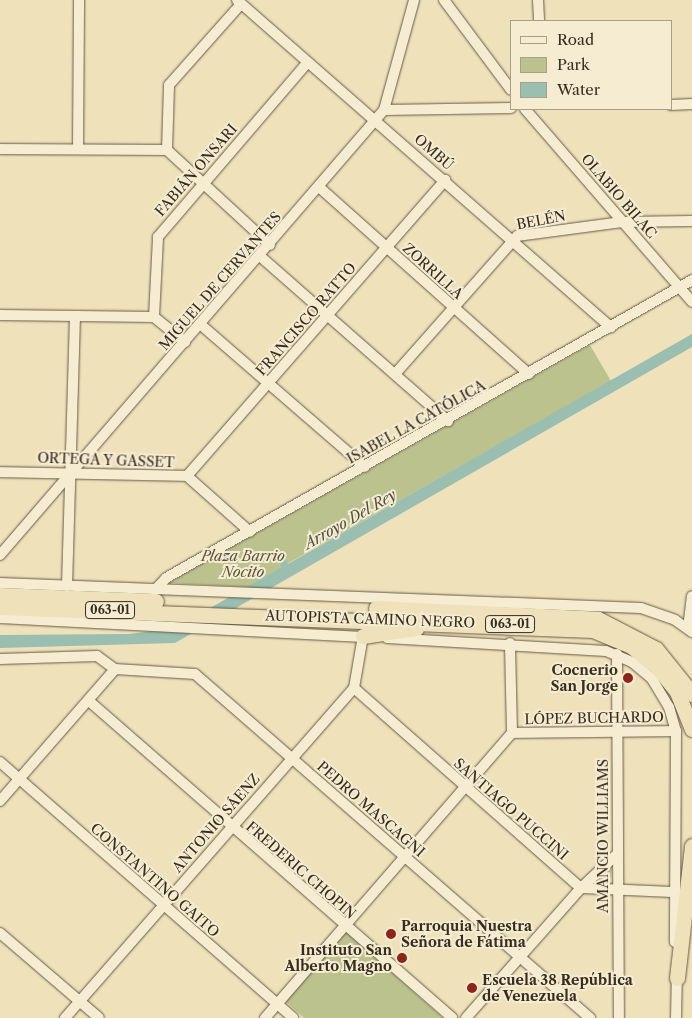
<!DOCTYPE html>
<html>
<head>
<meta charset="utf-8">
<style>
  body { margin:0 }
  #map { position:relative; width:692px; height:1018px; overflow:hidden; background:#efe1ba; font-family:"Libre Caslon Text",serif }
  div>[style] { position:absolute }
  .green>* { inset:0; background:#bbc28e }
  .water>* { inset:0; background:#9abeb0 }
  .roads { filter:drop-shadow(0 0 1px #665a45) drop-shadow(0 0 1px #665a45) }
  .minor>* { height:10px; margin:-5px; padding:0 5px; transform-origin:5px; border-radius:5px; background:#f5ecd2 }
  .highway>* { height:15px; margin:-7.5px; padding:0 7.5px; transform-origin:7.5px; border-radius:7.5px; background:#efe1ba }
  .dots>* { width:14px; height:14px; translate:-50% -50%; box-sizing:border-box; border:2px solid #f5ecd2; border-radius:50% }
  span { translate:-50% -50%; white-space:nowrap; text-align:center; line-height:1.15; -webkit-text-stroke:4px #f5ecd2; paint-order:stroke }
  .shield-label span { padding:1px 4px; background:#f5ecd2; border:1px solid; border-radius:4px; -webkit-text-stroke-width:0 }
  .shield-label { font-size:12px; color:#382d1e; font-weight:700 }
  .street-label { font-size:14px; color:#382d1e }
  .park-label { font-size:14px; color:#59523a; font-style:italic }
  .poi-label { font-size:14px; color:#382d1e; font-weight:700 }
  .right { translate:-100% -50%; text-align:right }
  .left { translate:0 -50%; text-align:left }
  .water-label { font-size:15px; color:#505142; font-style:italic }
  .legend { position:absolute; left:510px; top:20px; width:162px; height:90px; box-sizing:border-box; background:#f5ecd2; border:1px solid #a9a08a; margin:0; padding:6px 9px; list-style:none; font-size:15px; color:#382d1e }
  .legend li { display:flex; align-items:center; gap:10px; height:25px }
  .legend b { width:25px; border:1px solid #a9a08a }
</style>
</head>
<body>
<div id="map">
  <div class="green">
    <i style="clip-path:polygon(590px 345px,611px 381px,287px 564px,280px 551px,274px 554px,281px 567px,247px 587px,169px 583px)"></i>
    <i style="clip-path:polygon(606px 867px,612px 870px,609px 884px,589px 885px)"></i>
    <i style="clip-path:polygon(346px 932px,443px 1018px,304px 1018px,285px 1001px)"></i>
  </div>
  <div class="water">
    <i style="clip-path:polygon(692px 334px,692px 347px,175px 643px,0 648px,0 635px,129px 634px,176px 628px,281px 567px,274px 554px,280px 551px,288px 564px)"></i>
  </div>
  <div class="roads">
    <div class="minor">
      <i style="left:237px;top:0;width:497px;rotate:41.2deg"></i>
      <i style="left:444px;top:0;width:112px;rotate:53.3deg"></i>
      <i style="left:538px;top:0;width:21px;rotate:87deg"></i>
      <i style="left:671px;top:105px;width:21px;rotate:-3deg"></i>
      <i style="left:525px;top:109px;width:255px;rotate:49.1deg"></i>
      <i style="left:384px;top:110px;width:127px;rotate:-0.9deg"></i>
      <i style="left:0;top:149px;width:167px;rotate:0.3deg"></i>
      <i style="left:167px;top:150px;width:140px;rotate:42.7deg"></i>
      <i style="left:78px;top:149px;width:149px;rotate:-89.6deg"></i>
      <i style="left:167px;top:150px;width:65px;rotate:-88.2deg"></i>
      <i style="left:169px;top:85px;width:108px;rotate:-48.4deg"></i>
      <i style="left:319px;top:187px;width:281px;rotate:41.7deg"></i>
      <i style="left:261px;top:257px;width:249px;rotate:41.3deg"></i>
      <i style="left:0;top:315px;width:154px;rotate:0.7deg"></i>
      <i style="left:154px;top:317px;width:40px;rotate:39deg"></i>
      <i style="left:154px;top:317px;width:80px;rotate:-87.1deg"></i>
      <i style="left:158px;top:237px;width:230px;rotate:-49.4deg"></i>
      <i style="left:200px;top:324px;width:218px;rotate:40.9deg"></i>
      <i style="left:395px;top:374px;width:184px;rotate:-48.5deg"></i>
      <i style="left:517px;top:236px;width:106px;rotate:-7.6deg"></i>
      <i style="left:622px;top:222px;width:70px;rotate:-0.8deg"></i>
      <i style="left:0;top:472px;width:187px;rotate:1.2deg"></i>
      <i style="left:187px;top:476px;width:84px;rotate:41.6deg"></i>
      <i style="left:187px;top:476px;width:393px;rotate:-48.9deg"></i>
      <i style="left:0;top:555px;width:588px;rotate:-49.21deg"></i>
      <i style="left:384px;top:110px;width:114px;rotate:-74.7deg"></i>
      <i style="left:0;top:583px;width:641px;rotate:2.23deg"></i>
      <i style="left:641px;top:608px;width:36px;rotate:19deg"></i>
      <i style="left:675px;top:620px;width:21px;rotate:35deg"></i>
      <i style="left:67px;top:586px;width:270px;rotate:-88.3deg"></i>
      <i style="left:155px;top:590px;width:16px;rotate:-47deg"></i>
      <i style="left:166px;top:578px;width:605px;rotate:-29.53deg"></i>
      <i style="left:0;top:618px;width:368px;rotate:3deg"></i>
      <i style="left:688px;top:628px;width:32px;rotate:-83deg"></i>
      <i style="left:387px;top:638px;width:219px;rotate:3.4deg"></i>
      <i style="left:606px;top:651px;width:28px;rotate:23deg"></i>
      <i style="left:632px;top:662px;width:26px;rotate:40deg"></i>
      <i style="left:652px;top:679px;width:33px;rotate:59deg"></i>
      <i style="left:669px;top:707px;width:25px;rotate:74deg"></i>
      <i style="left:676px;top:731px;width:211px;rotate:90.3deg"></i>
      <i style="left:617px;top:654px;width:364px;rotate:89.7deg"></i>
      <i style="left:0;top:659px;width:97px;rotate:-1.8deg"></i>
      <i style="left:97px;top:656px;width:22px;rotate:36deg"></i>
      <i style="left:115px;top:669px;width:80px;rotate:3.6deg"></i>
      <i style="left:195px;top:674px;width:524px;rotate:41.05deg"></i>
      <i style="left:354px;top:688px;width:303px;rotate:41.4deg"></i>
      <i style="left:581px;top:888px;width:92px;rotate:2.5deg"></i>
      <i style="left:89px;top:701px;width:482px;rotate:41.1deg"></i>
      <i style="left:512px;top:733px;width:164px;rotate:-0.7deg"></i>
      <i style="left:0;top:762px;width:389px;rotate:41.1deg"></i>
      <i style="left:0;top:801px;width:175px;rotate:-48.9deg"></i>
      <i style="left:0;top:933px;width:130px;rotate:40.6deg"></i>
      <i style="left:65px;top:1018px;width:439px;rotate:-48.8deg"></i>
      <i style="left:354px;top:688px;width:53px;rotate:-80.2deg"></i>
      <i style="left:265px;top:1018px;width:377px;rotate:-49.1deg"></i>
      <i style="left:512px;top:733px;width:90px;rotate:-91.3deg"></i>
      <i style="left:466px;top:1018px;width:174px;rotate:-48.5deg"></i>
      <i style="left:581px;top:888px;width:48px;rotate:-43.3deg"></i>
      <i style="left:676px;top:1018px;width:46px;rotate:-88.8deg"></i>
    </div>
    <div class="highway">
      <i style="left:0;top:595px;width:156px;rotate:2.2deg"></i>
      <i style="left:0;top:607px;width:593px;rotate:2.22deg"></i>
      <i style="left:593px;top:630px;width:41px;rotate:22.8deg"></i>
      <i style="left:631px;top:646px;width:33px;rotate:39deg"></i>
      <i style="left:657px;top:667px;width:32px;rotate:51deg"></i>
      <i style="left:677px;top:692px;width:40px;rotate:68deg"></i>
      <i style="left:376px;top:608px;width:222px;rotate:2.8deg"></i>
      <i style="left:598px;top:619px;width:65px;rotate:27.3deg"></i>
      <i style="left:656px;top:649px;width:58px;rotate:51.3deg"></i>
      <i style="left:363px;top:636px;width:54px;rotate:-8.6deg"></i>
      <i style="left:677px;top:978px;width:133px;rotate:-83.5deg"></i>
    </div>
  </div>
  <div class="dots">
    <i style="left:628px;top:678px;background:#8f2418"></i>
    <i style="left:391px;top:934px;background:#8f2418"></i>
    <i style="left:402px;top:958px;background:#8f2418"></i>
    <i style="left:472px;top:988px;background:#8f2418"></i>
  </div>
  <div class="shield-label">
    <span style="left:110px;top:610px">063-01</span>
    <span style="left:510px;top:624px">063-01</span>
  </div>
  <div class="street-label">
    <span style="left:434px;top:152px;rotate:41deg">OMBÚ</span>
    <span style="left:196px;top:170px;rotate:-49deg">FABIÁN ONSARI</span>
    <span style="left:619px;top:196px;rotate:49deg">OLABIO BILAC</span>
    <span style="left:541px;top:220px;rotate:-11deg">BELÉN</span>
    <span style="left:433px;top:271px;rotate:42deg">ZORRILLA</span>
    <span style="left:220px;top:281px;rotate:-49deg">MIGUEL DE CERVANTES</span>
    <span style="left:306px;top:319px;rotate:-49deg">FRANCISCO RATTO</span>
    <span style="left:416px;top:422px;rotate:-29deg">ISABEL LA CATÓLICA</span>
    <span style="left:106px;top:460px;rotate:2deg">ORTEGA Y GASSET</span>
    <span style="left:370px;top:619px;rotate:2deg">AUTOPISTA CAMINO NEGRO</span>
    <span style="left:594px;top:718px;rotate:-1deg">LÓPEZ BUCHARDO</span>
    <span style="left:371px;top:809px;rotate:41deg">PEDRO MASCAGNI</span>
    <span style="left:511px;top:809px;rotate:41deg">SANTIAGO PUCCINI</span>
    <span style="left:216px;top:823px;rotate:-49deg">ANTONIO SÁENZ</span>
    <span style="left:603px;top:836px;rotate:-90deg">AMANCIO WILLIAMS</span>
    <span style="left:301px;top:870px;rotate:41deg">FREDERIC CHOPIN</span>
    <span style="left:155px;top:880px;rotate:41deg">CONSTANTINO GAITO</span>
  </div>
  <div class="park-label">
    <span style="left:243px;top:564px">Plaza Barrio<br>Nocito</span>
  </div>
  <div class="poi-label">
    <span class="right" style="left:618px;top:678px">Cocnerio<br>San Jorge</span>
    <span class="left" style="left:401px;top:934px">Parroquia Nuestra<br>Señora de Fátima</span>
    <span class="right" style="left:392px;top:958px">Instituto San<br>Alberto Magno</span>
    <span class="left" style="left:482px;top:988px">Escuela 38 República<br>de Venezuela</span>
  </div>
  <div class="water-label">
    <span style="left:350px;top:519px;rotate:-30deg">Arroyo Del Rey</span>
  </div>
  <ul class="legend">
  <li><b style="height:6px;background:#f5ecd2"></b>Road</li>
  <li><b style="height:14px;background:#bbc28e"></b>Park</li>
  <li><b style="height:14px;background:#9abeb0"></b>Water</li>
  </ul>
</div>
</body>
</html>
